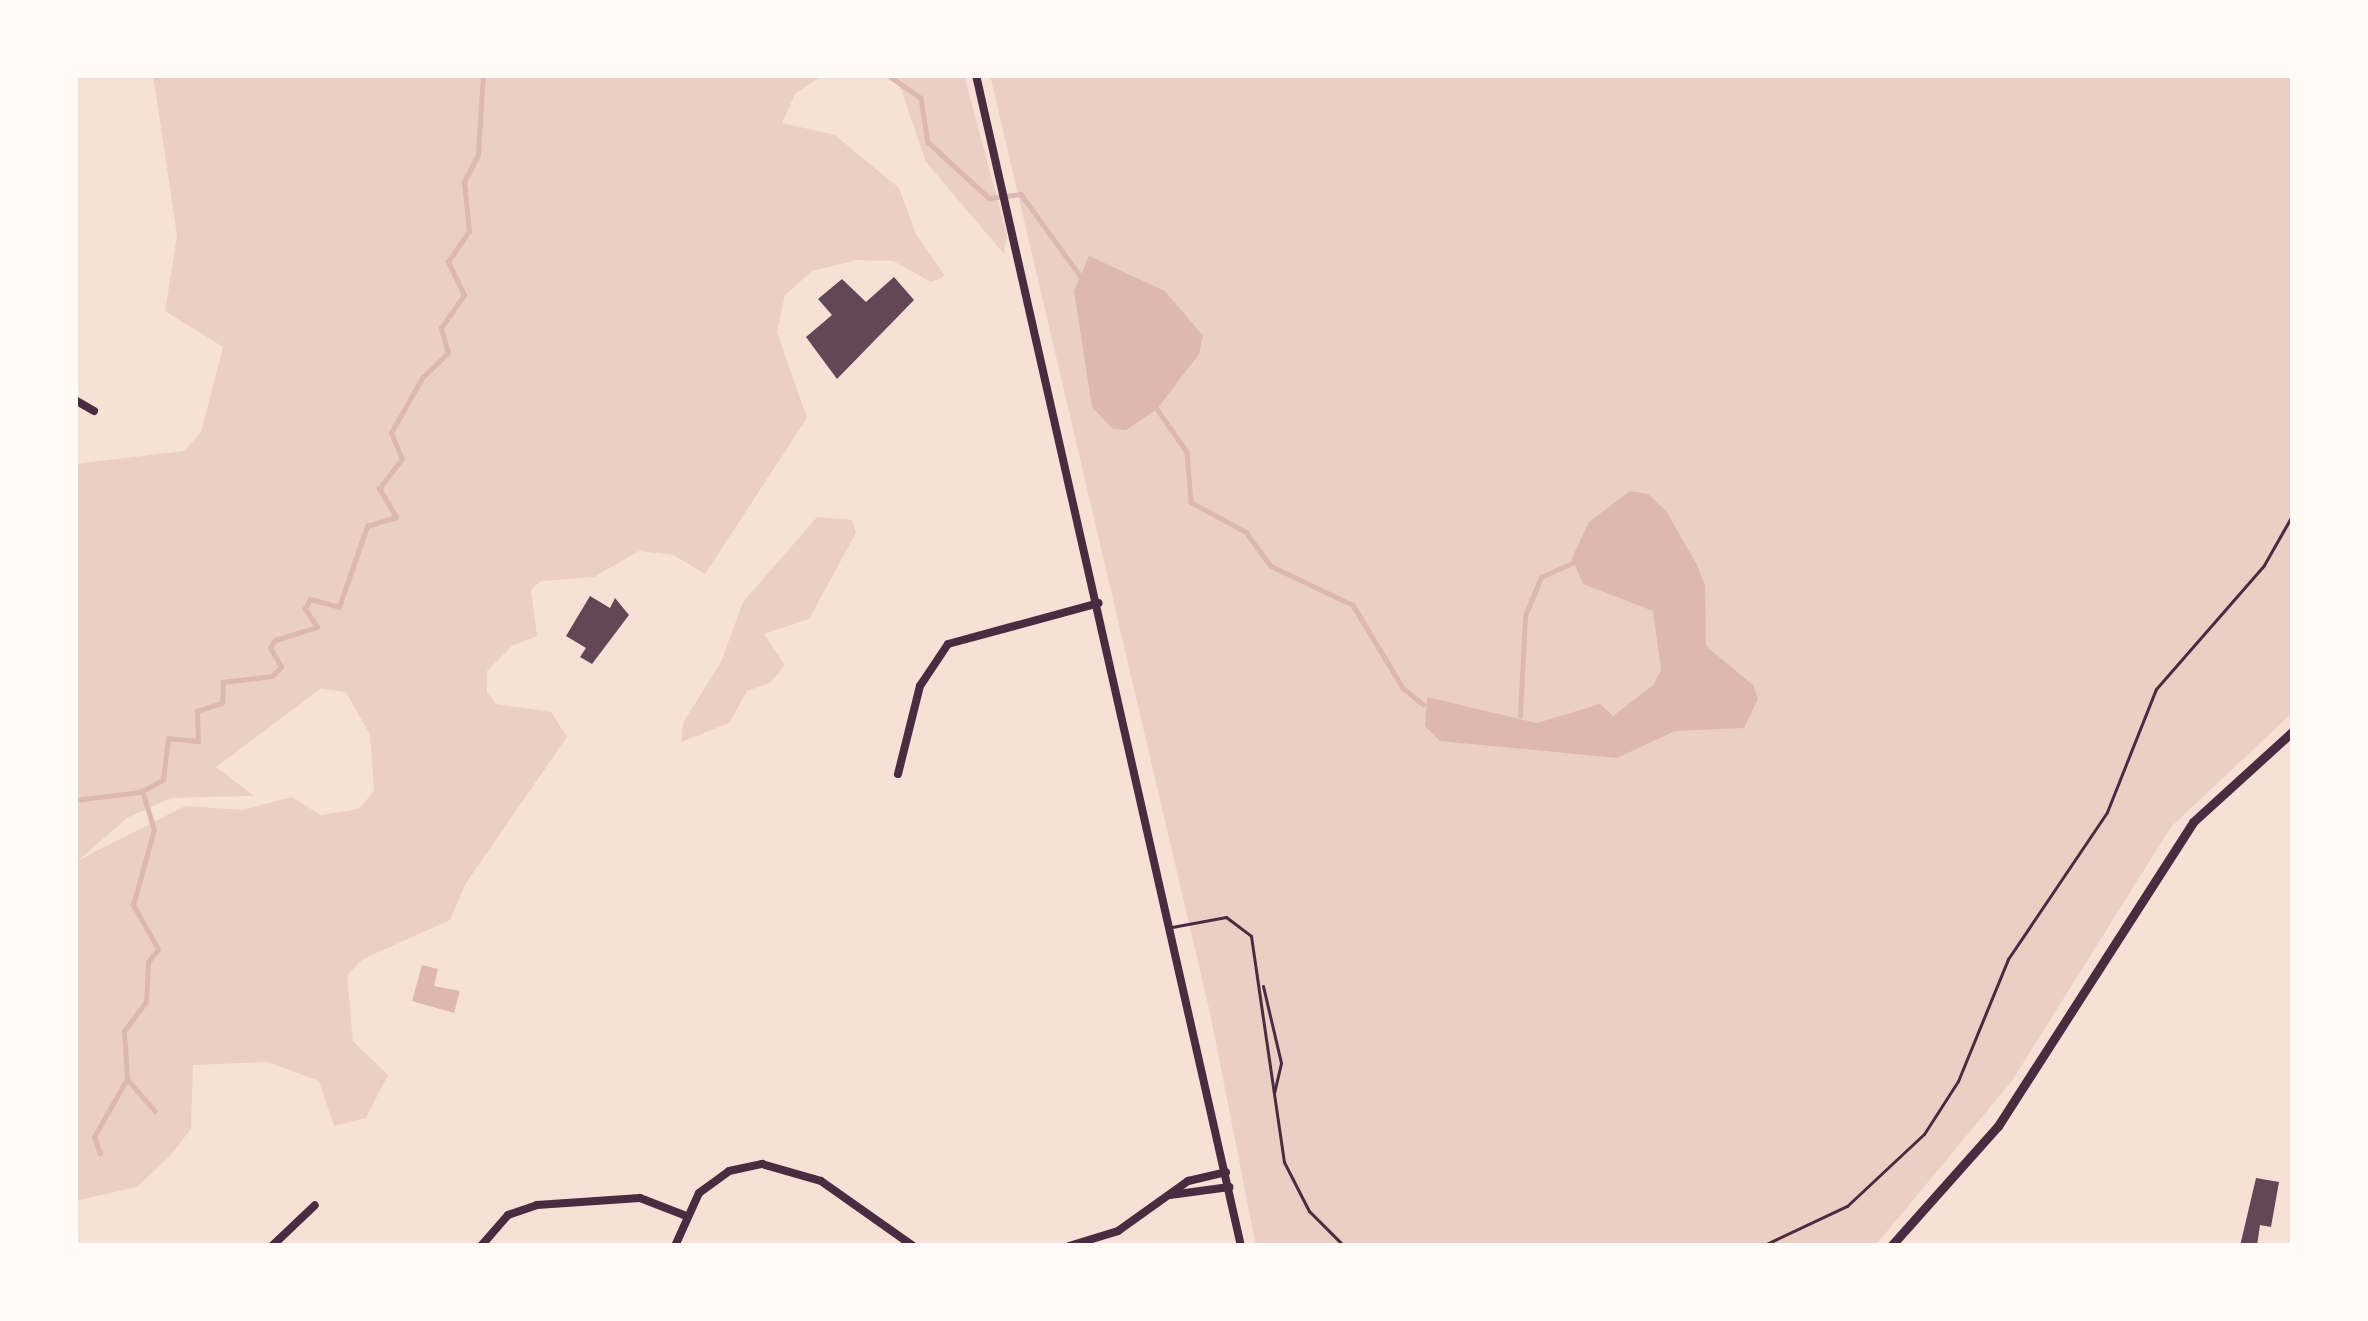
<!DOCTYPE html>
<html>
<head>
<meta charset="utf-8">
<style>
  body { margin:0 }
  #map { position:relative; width:2368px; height:1321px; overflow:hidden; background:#f7e1d7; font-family:Quicksand,sans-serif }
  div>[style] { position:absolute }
  .green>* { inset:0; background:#ebcfc5 }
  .water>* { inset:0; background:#dcb8b0 }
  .stream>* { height:4.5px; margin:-2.25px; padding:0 2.25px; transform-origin:2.25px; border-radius:2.25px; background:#dcb8b0 }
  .building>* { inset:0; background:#644757 }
  .service>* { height:3px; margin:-1.5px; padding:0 1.5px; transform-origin:1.5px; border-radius:1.5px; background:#4a2c40 }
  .minor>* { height:8px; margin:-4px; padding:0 4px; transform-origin:4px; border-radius:4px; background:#4a2c40 }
  .tertiary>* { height:9px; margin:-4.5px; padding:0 4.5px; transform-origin:4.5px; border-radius:4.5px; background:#4a2c40 }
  span { translate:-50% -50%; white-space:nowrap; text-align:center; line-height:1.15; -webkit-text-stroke:9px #fffaf5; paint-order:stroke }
  .frame { position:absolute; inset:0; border:78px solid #fffaf5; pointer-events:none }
</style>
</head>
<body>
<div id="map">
  <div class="green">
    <i style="clip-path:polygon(evenodd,153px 75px,823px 75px,795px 94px,782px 123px,835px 135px,899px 188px,916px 234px,945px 276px,931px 282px,893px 261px,858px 260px,812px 271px,785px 295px,777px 332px,807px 418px,705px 574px,673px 555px,639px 551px,594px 577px,541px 581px,531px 590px,537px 636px,512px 646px,487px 671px,487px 692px,496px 704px,551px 712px,567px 737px,466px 883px,450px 920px,363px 959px,347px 975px,353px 1041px,388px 1075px,366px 1118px,334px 1126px,319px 1081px,268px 1062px,193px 1065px,191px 1129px,170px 1156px,137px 1187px,75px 1201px,75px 464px,184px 451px,201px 432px,223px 347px,165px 311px,177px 236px,153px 75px,320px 689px,346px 692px,370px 735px,374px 791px,359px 809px,321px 815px,292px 797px,243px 810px,185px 806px,79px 860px,127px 818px,171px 798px,254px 796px,216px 767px,320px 689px)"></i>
    <i style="clip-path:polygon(896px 75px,964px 75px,1007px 235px,1004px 254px,926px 162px)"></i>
    <i style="clip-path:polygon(990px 75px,2293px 75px,2293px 712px,2171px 827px,2012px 1081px,1875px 1246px,1256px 1246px,1210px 1013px)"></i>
    <i style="clip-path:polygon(817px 517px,852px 520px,856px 533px,809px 619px,764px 634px,785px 665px,770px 683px,747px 691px,729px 723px,681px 742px,683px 723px,721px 662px,743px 602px)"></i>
  </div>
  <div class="water">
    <i style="clip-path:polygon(1089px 256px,1165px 291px,1203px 336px,1199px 354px,1157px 409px,1126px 430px,1113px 429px,1092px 407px,1074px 291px)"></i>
    <i style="clip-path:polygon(1630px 491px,1648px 494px,1666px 511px,1696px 563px,1705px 585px,1706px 646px,1753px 685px,1758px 699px,1744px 728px,1675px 731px,1617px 758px,1440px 741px,1425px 726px,1427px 697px,1537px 723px,1600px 704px,1613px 716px,1653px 685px,1661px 670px,1653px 611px,1583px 584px,1572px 558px,1589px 522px)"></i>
    <i style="clip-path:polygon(422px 965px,438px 969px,434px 986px,460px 991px,454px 1013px,412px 1001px)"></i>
  </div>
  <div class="stream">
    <i style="left:888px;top:75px;width:40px;rotate:34.9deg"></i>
    <i style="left:921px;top:98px;width:45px;rotate:81deg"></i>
    <i style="left:928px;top:142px;width:83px;rotate:42.6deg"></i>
    <i style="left:989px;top:198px;width:32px;rotate:-7deg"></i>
    <i style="left:1021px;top:194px;width:102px;rotate:54.1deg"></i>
    <i style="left:1155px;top:406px;width:56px;rotate:55.2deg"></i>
    <i style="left:1187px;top:452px;width:50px;rotate:85.4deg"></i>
    <i style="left:1191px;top:502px;width:63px;rotate:28.6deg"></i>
    <i style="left:1246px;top:532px;width:42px;rotate:53.7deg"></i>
    <i style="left:1271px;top:566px;width:91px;rotate:25.4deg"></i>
    <i style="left:1353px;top:605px;width:97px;rotate:58.9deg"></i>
    <i style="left:1403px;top:688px;width:26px;rotate:39deg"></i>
    <i style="left:1520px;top:716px;width:100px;rotate:-87.1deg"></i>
    <i style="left:1525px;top:616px;width:42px;rotate:-67.7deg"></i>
    <i style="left:1541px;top:577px;width:35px;rotate:-24deg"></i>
    <i style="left:75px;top:800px;width:65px;rotate:-7deg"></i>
    <i style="left:128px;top:1080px;width:41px;rotate:48.9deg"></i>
    <i style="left:100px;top:1154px;width:18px;rotate:-109deg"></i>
    <i style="left:94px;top:1137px;width:67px;rotate:-60.4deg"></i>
    <i style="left:127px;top:1079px;width:48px;rotate:-93.6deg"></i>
    <i style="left:124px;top:1031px;width:36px;rotate:-53deg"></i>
    <i style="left:146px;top:1002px;width:40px;rotate:-87.1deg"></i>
    <i style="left:148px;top:962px;width:16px;rotate:-52deg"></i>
    <i style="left:158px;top:949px;width:51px;rotate:-119.6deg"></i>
    <i style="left:133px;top:905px;width:78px;rotate:-74.4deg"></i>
    <i style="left:154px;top:830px;width:41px;rotate:-107.1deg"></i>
    <i style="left:142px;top:791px;width:24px;rotate:-28deg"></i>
    <i style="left:163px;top:780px;width:42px;rotate:-83.2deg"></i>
    <i style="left:168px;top:738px;width:30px;rotate:6deg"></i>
    <i style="left:198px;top:741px;width:30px;rotate:-92deg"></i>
    <i style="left:197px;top:711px;width:26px;rotate:-18deg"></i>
    <i style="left:222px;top:703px;width:21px;rotate:-87deg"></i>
    <i style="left:223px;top:682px;width:49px;rotate:-7deg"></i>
    <i style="left:272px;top:676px;width:13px;rotate:-45deg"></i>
    <i style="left:281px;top:667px;width:22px;rotate:-120deg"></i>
    <i style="left:270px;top:648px;width:9px;rotate:-58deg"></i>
    <i style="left:275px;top:640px;width:44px;rotate:-17.2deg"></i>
    <i style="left:317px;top:627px;width:22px;rotate:-124deg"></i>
    <i style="left:305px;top:609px;width:11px;rotate:-63deg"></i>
    <i style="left:310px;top:599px;width:30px;rotate:15deg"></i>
    <i style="left:339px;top:607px;width:86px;rotate:-70.9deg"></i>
    <i style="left:367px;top:526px;width:30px;rotate:-17deg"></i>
    <i style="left:396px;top:517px;width:33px;rotate:-121deg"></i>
    <i style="left:379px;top:489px;width:38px;rotate:-53deg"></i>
    <i style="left:402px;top:459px;width:28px;rotate:-113deg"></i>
    <i style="left:391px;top:433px;width:63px;rotate:-60.6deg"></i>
    <i style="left:422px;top:378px;width:36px;rotate:-44deg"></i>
    <i style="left:448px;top:353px;width:26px;rotate:-106deg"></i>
    <i style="left:441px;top:328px;width:40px;rotate:-55.1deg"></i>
    <i style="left:464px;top:295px;width:37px;rotate:-116deg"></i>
    <i style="left:448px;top:262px;width:37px;rotate:-56deg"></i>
    <i style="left:469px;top:231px;width:49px;rotate:-95.8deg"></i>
    <i style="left:464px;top:182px;width:31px;rotate:-63deg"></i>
    <i style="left:478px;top:154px;width:79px;rotate:-86.4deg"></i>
  </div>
  <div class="building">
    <i style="clip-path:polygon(894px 277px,914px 300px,837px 379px,806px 337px,832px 315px,818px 299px,842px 279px,866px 302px)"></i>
    <i style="clip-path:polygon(590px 596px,610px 608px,615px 598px,629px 615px,592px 664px,580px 657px,586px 648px,566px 636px)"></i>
    <i style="clip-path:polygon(2256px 1178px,2279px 1182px,2271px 1227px,2260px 1225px,2257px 1246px,2240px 1246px)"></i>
  </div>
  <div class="service">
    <i style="left:1172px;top:927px;width:55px;rotate:-10.5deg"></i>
    <i style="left:1226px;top:917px;width:31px;rotate:37deg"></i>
    <i style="left:1251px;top:936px;width:228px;rotate:81.7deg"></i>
    <i style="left:1284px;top:1162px;width:55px;rotate:63deg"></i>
    <i style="left:1309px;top:1211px;width:49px;rotate:45deg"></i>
    <i style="left:1263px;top:986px;width:79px;rotate:76.8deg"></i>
    <i style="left:1281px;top:1063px;width:31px;rotate:103deg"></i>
    <i style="left:1762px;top:1246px;width:94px;rotate:-25.2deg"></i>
    <i style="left:1847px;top:1206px;width:105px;rotate:-43.1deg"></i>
    <i style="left:1924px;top:1134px;width:63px;rotate:-57.3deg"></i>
    <i style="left:1958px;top:1081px;width:132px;rotate:-67.7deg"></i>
    <i style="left:2008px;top:959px;width:177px;rotate:-56deg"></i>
    <i style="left:2107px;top:812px;width:132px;rotate:-68.3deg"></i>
    <i style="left:2156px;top:689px;width:164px;rotate:-48.9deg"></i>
    <i style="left:2264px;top:565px;width:59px;rotate:-60.4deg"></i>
  </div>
  <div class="minor">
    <i style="left:976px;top:75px;width:1201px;rotate:77.25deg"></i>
    <i style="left:75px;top:400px;width:22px;rotate:30deg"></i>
    <i style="left:898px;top:774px;width:91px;rotate:-76deg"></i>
    <i style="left:920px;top:686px;width:50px;rotate:-56.3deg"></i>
    <i style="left:948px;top:644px;width:156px;rotate:-15.2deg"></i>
    <i style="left:1170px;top:1195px;width:60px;rotate:-7.7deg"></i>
    <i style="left:272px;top:1246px;width:59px;rotate:-43.6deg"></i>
    <i style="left:481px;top:1246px;width:41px;rotate:-48.9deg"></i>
    <i style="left:508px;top:1215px;width:31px;rotate:-19deg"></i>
    <i style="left:537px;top:1205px;width:103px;rotate:-3.9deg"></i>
    <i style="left:640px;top:1198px;width:47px;rotate:21.1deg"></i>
    <i style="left:675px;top:1246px;width:58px;rotate:-65.6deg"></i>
    <i style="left:699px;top:1193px;width:37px;rotate:-36deg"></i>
    <i style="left:729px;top:1171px;width:34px;rotate:-12deg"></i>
    <i style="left:762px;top:1164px;width:61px;rotate:16.1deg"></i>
    <i style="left:821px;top:1181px;width:113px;rotate:35.2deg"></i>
    <i style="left:1069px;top:1246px;width:51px;rotate:-17deg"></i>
    <i style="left:1118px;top:1231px;width:86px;rotate:-35.5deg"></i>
    <i style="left:1188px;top:1181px;width:39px;rotate:-13deg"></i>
  </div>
  <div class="tertiary">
    <i style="left:1891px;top:1246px;width:161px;rotate:-48.3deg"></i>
    <i style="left:1998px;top:1126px;width:361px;rotate:-57.3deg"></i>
    <i style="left:2193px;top:822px;width:135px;rotate:-42.3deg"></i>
  </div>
  <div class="frame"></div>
</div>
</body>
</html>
